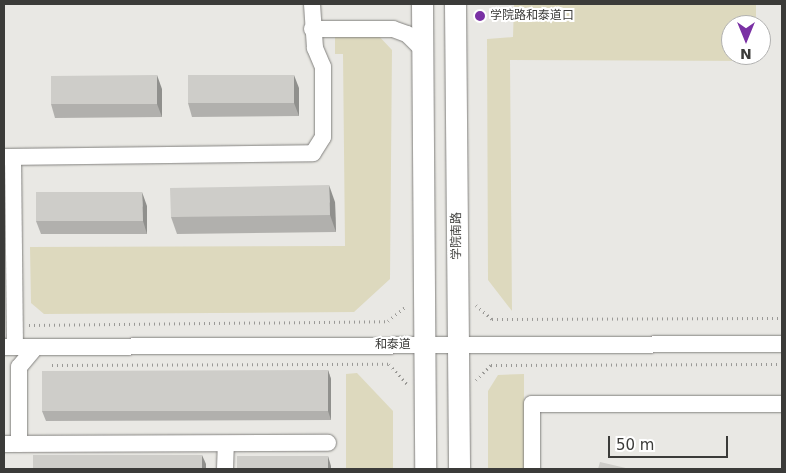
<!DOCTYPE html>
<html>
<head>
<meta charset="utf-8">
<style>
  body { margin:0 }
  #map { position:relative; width:786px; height:473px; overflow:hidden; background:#e9e8e4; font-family:"DejaVu Sans","Noto Sans SC",sans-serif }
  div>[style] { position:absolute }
  .green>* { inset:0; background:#ddd9be }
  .path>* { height:3px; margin-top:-1.5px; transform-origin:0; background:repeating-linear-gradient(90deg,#9a9996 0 1px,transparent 0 5px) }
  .roads { filter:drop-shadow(0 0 1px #82817e) drop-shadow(0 0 1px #82817e) }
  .minor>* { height:16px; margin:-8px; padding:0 8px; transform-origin:8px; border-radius:8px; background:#fff }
  .major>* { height:21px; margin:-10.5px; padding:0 10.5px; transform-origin:10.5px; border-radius:10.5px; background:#fff }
  .wall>* { inset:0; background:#b1b0ad }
  .shaded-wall>* { inset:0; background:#90908d }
  .building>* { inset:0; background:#cecdc9 }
  .dots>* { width:14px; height:14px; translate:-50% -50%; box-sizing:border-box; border:2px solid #fff; border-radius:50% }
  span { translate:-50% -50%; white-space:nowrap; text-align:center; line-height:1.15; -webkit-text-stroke:4px #fff; paint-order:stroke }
  .poi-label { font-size:12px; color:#3b3b39 }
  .left { translate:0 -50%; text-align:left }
  .street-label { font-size:12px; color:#3b3b39 }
  .frame { position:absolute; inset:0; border:5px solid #3b3b39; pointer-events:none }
  .north { position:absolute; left:721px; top:15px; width:50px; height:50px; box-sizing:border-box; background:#fff; border:1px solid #b1b1b0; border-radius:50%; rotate:180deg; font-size:14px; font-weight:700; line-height:20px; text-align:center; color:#3b3b39 }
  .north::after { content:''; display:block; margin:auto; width:18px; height:22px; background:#7a31a4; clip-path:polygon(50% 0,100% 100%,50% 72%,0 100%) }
  .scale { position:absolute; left:608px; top:436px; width:120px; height:22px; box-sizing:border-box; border:2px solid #3b3b39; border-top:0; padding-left:6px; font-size:15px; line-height:18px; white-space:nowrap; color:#3b3b39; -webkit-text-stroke:4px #fff; paint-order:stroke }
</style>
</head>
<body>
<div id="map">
  <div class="green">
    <i style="clip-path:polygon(514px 4px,756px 4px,756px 25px,731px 25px,731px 55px,757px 55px,757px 61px,510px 60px,512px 311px,488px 280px,487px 39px,513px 37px)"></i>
    <i style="clip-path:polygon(335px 32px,376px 33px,392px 50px,390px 279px,354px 312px,44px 314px,31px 303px,30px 247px,345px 246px,343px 54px,335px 54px)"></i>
    <i style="clip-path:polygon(357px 373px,393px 411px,393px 469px,346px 469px,346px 374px)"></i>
    <i style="clip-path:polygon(524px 374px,524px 469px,488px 469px,488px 391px,498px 375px)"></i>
  </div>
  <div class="path">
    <i style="left:476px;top:305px;width:21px;rotate:41deg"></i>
    <i style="left:492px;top:319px;width:290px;rotate:-0.2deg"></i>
    <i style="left:29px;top:325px;width:359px;rotate:-0.6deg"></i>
    <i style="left:388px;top:321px;width:22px;rotate:-39deg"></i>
    <i style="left:52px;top:365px;width:337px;rotate:-0.2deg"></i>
    <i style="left:389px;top:364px;width:27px;rotate:48deg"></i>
    <i style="left:476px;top:380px;width:21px;rotate:-45deg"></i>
    <i style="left:491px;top:365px;width:291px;rotate:-0.2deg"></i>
  </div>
  <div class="roads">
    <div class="minor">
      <i style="left:312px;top:29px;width:81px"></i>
      <i style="left:393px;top:29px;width:15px;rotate:20deg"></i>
      <i style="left:407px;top:34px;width:21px;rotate:45deg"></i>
      <i style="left:4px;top:157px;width:309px;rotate:-0.7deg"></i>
      <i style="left:313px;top:153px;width:19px;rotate:-58deg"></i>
      <i style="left:323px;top:137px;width:70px;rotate:-90deg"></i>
      <i style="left:323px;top:67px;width:21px;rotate:-113deg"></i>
      <i style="left:315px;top:48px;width:44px;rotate:-93.9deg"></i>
      <i style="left:13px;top:157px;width:190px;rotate:89.4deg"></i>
      <i style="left:4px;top:347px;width:778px;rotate:-0.22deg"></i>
      <i style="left:4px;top:444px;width:324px;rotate:-0.2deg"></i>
      <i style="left:19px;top:444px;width:77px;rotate:-90deg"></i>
      <i style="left:19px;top:367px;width:26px;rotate:-50deg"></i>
      <i style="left:225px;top:469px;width:25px;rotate:-88deg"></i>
      <i style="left:532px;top:469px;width:65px;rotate:-90deg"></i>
      <i style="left:532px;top:404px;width:250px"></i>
    </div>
    <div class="major">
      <i style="left:422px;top:4px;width:465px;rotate:89.6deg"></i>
      <i style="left:455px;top:4px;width:465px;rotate:89.5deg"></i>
    </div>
  </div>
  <div class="wall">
    <i style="clip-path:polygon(299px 88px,299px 116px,192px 117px,188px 103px)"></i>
    <i style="clip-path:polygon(162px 89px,162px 117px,55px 118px,51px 104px)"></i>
    <i style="clip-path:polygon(335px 202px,336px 232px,177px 234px,171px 217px)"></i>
    <i style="clip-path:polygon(147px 206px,147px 234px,41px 234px,36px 221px)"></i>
    <i style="clip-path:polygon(328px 370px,331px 379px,331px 420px,46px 421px,42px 411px)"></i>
  </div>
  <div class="shaded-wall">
    <i style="clip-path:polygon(157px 75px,162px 89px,162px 117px,157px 104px)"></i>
    <i style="clip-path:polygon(294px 75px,299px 88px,299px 116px,294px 103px)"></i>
    <i style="clip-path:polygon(329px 185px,335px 202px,336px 232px,330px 215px)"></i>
    <i style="clip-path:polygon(142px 192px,147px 206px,147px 234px,143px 221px)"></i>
    <i style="clip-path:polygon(328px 370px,331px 379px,331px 420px,328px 411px)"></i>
    <i style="clip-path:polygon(202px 455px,206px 464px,206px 469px,202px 469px)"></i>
    <i style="clip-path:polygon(328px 456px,331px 466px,331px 469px,328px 469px)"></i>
  </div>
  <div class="building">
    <i style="clip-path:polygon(157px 75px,157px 104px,51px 104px,51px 76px)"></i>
    <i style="clip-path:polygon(188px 75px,294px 75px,294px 103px,188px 103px)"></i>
    <i style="clip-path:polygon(329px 185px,330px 215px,171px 217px,170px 188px)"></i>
    <i style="clip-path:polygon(36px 192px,142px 192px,143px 221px,36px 221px)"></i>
    <i style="clip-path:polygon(328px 370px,328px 411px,42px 411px,42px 371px)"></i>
    <i style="clip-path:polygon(33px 455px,202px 455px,202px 469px,33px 469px)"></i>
    <i style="clip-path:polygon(237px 456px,328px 456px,328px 469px,237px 469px)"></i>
    <i style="clip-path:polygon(600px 462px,630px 469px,598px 469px)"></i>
  </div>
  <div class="dots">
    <i style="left:480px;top:16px;background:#7a31a4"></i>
  </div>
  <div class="poi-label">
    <span class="left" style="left:490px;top:16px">学院路和泰道口</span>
  </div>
  <div class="street-label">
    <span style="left:457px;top:236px;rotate:-90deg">学院南路</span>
    <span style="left:393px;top:345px">和泰道</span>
  </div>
  <div class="frame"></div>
  <div class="north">N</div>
  <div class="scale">50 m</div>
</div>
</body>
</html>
